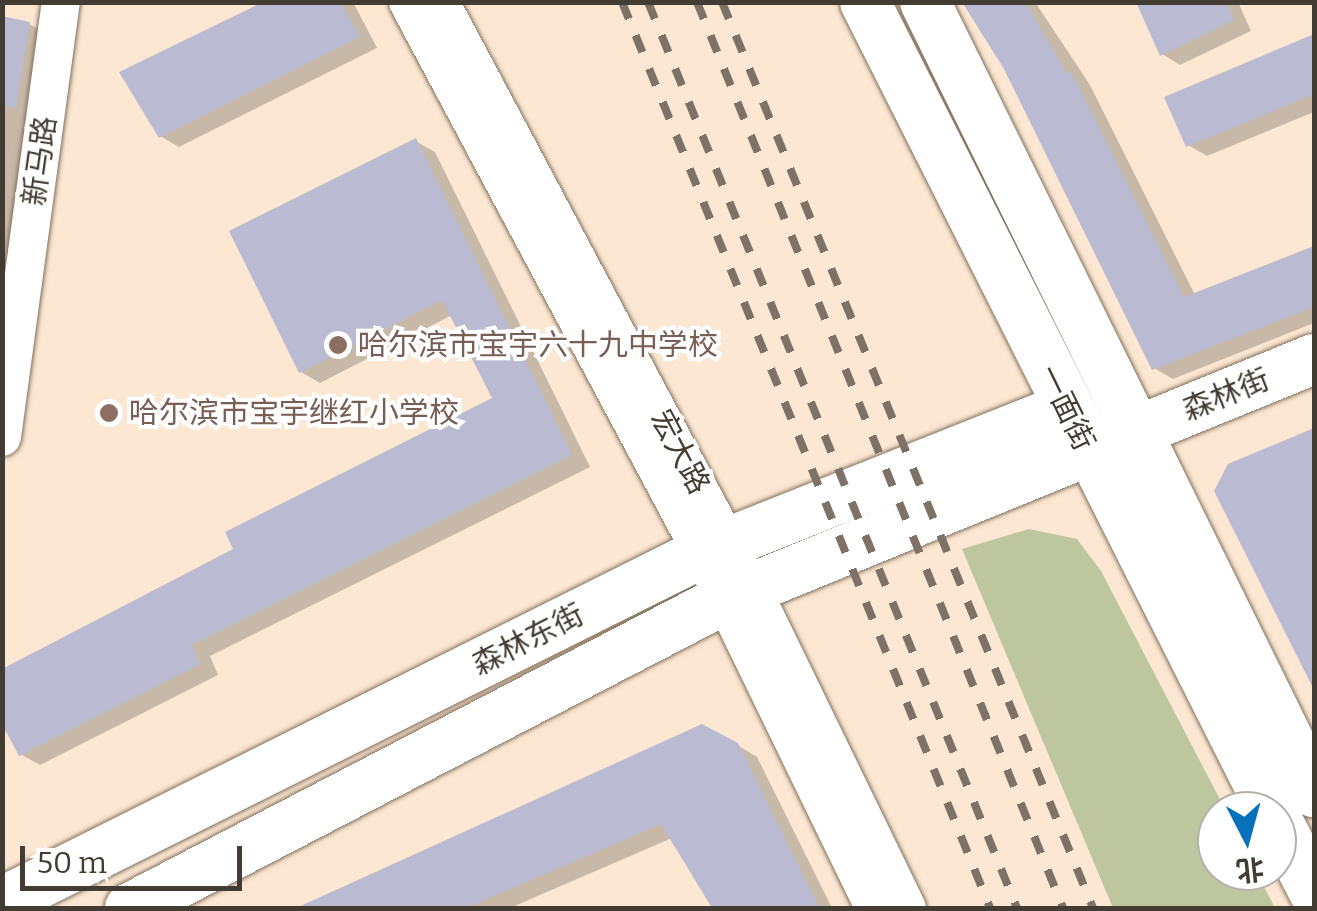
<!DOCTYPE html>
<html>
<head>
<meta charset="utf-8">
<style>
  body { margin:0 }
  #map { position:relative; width:1317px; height:911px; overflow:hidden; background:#fbe7d2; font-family:Bitter,"Noto Sans SC",serif }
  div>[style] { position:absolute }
  .green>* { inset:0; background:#bec6a0 }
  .shadow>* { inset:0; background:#0003 }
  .building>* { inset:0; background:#babad3 }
  .roads { filter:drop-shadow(0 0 2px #816f5c) drop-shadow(0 0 2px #816f5c) }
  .minor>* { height:38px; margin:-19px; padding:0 19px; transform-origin:19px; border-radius:19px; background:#fff }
  .major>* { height:50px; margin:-25px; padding:0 25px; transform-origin:25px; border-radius:25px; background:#fff }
  .rail>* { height:8px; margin-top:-4px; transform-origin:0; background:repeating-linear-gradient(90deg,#7d7265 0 18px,transparent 0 36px) }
  .dots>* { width:28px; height:28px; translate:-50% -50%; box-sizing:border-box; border:5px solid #fff; border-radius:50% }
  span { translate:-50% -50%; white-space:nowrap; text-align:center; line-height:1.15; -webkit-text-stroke:8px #fff; paint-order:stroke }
  .street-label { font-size:30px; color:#433c33 }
  .education-label { font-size:30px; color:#785e54 }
  .left { translate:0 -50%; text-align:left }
  .frame { position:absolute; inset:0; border:5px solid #433c33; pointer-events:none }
  .north { position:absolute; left:1197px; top:791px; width:100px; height:100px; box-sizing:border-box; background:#fff; border:2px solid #b4b1ad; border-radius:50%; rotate:174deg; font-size:28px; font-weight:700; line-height:40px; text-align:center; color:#433c33 }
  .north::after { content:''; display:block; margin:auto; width:35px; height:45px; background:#0771bc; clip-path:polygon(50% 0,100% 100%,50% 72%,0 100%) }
  .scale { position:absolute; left:20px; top:846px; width:222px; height:45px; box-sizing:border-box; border:5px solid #433c33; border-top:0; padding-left:12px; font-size:30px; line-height:35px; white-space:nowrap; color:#433c33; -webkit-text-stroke:8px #fff; paint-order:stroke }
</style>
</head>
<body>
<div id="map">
  <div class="green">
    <i style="clip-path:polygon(1029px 529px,1077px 539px,1101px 571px,1226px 811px,1217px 811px,1217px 871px,1256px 871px,1275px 908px,1113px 908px,962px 549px)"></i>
  </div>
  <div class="shadow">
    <i style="clip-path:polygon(268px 2px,353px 2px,377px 48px,179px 147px,160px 136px)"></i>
    <i style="clip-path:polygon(967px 2px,1035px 2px,1090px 85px,1195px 295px,1314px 249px,1314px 323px,1173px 379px,1154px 368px,1007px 68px)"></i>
    <i style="clip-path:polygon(1139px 2px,1238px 2px,1251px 31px,1180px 65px,1162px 54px)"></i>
    <i style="clip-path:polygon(29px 24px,49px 35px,2px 305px,2px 26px)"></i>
    <i style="clip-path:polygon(1314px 37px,1314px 112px,1207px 156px,1188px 145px,1167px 99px)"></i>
    <i style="clip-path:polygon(415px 141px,435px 152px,590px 467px,210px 656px,218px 675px,40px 765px,20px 754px,237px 551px,496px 400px,452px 315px,320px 383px,301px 372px)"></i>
    <i style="clip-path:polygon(1314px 431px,1314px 685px,1216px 491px,1229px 466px)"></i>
    <i style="clip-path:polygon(737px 745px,757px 757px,832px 908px,714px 908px,672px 838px,510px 908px,325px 908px,321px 900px)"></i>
  </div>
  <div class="building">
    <i style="clip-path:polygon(263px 2px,340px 2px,360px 37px,159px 138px,119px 72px)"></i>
    <i style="clip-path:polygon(962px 2px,1025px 2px,1067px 74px,1071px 71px,1184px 297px,1314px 246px,1314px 307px,1152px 370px,1004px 69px)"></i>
    <i style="clip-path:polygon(1136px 2px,1225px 2px,1234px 20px,1160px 56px)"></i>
    <i style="clip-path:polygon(2px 16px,30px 22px,16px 107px,2px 106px)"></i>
    <i style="clip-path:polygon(1314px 34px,1314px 94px,1186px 147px,1164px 97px)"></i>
    <i style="clip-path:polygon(416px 138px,572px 455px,192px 645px,200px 664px,19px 756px,2px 724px,2px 669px,233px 549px,225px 532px,492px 398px,442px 300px,299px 373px,229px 231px)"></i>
    <i style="clip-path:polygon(1314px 428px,1314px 690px,1214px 491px,1228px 464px)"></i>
    <i style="clip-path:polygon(702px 724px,738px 743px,819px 908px,712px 908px,661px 824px,466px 908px,296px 908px)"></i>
  </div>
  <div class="roads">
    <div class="minor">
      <i style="left:408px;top:2px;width:625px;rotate:61.92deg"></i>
      <i style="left:702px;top:553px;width:394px;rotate:64.1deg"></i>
      <i style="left:440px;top:2px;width:665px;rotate:62.01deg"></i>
      <i style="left:752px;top:589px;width:355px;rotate:64.1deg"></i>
      <i style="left:2px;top:437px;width:439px;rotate:-82.3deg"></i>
    </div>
    <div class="major">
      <i style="left:865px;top:2px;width:906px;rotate:63.29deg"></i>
      <i style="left:925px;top:2px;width:881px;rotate:63.78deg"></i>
      <i style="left:1277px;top:820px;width:81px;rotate:62.8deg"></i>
      <i style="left:2px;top:902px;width:782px;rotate:-26.5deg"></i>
      <i style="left:702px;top:553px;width:392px;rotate:-21.7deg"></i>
      <i style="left:130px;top:908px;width:670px;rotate:-27.44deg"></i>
      <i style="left:725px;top:599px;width:636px;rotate:-22.17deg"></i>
    </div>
  </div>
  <div class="rail">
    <i style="left:622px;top:2px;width:978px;rotate:67.89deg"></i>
    <i style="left:648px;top:2px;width:978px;rotate:67.84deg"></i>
    <i style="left:697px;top:2px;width:977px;rotate:68deg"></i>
    <i style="left:722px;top:2px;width:979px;rotate:67.73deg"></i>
  </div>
  <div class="dots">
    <i style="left:338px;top:345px;background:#8d6e63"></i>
    <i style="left:109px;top:413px;background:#8d6e63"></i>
  </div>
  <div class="street-label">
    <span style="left:40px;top:161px;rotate:-82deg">新马路</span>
    <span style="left:1226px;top:395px;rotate:-22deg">森林街</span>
    <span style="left:1066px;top:408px;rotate:64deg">一面街</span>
    <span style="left:680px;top:452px;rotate:62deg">宏大路</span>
    <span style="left:528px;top:640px;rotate:-27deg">森林东街</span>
  </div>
  <div class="education-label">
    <span class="left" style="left:358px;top:345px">哈尔滨市宝宇六十九中学校</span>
    <span class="left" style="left:129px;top:413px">哈尔滨市宝宇继红小学校</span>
  </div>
  <div class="frame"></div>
  <div class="north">北</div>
  <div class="scale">50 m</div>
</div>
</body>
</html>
